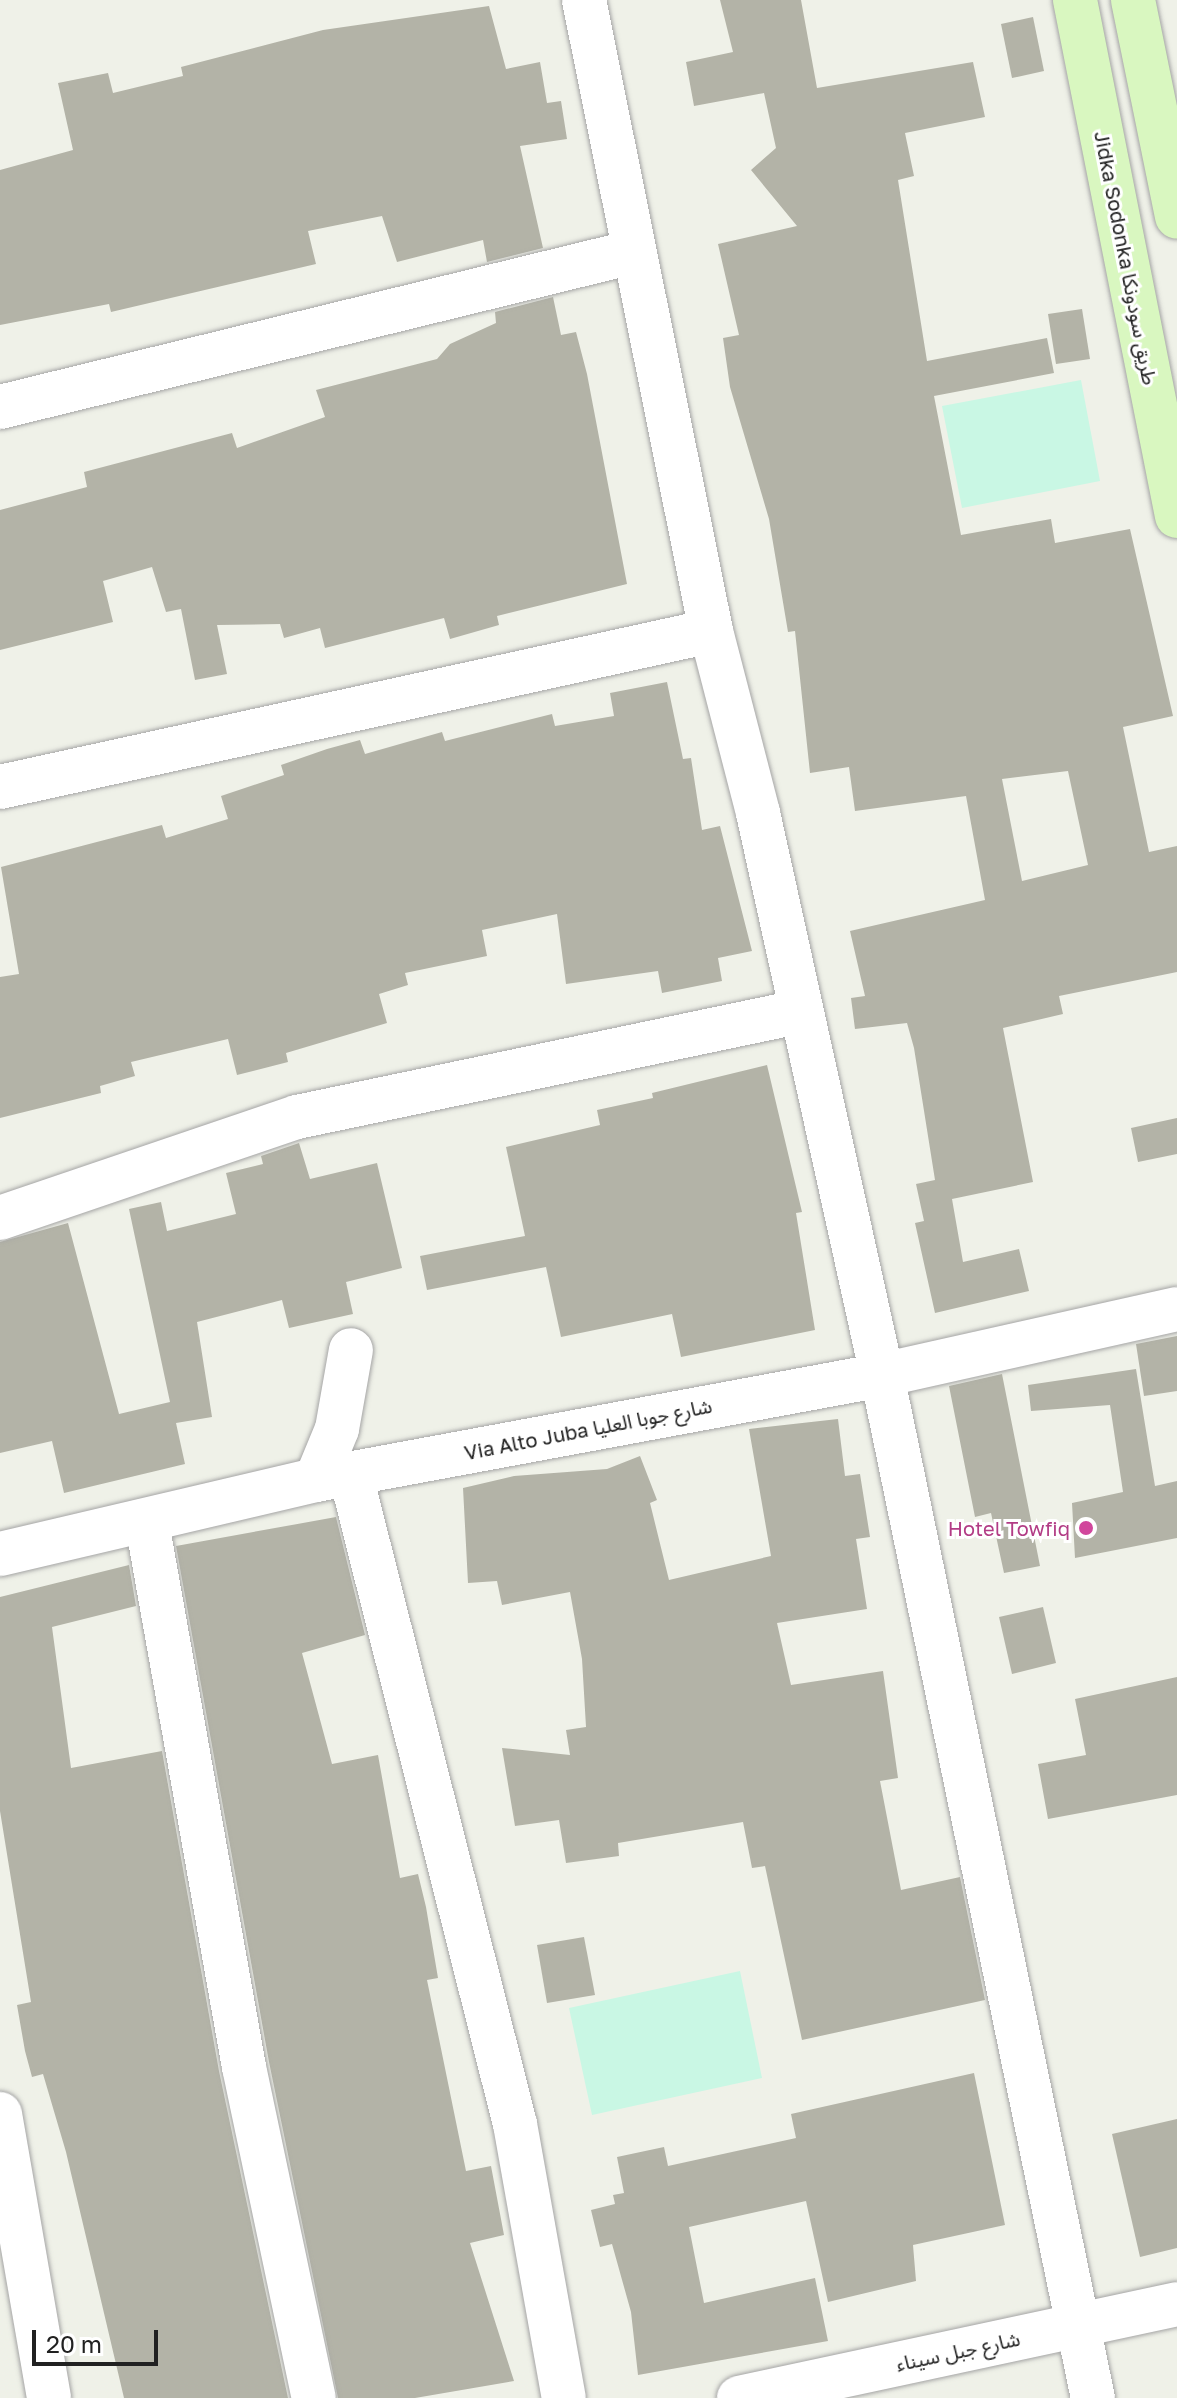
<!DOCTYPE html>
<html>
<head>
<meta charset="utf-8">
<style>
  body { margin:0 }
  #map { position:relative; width:1177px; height:2398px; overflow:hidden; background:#eff1e8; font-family:"Golos Text","Noto Sans Arabic",sans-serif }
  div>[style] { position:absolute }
  .park>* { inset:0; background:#c9f7e4 }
  .building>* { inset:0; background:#b3b3a7 }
  .roads { filter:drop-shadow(0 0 2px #a5a5a5) drop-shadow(0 0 2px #a5a5a5) }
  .minor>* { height:44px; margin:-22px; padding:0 22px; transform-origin:22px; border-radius:22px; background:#fff }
  .tertiary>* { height:44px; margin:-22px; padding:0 22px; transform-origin:22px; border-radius:22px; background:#fff }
  .secondary>* { height:44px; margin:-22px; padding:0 22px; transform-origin:22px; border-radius:22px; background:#d9f7c0 }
  .dots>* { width:22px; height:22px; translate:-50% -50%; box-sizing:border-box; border:4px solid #fff; border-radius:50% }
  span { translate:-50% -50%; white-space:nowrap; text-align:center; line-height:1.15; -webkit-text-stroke:6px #fff; paint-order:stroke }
  .street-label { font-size:20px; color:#212121 }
  .hotel-label { font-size:20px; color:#b23c85 }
  .right { translate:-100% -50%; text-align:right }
  .scale { position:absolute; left:32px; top:2330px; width:126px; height:36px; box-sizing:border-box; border:4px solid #212121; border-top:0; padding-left:10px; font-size:24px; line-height:28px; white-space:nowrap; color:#212121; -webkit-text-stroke:6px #fff; paint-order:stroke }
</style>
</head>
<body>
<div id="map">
  <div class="park">
    <i style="clip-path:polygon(1081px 380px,1100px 481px,962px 508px,942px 406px)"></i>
    <i style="clip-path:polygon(740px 1971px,762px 2078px,592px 2115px,569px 2008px)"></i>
  </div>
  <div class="building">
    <i style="clip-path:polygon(evenodd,720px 0,801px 0,817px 88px,973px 62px,985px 117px,905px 133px,914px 176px,898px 180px,927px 361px,1047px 338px,1054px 373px,934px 396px,961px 535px,1051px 519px,1055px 543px,1130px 529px,1173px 716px,1123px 727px,1149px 852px,1177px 846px,1177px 972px,1059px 996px,1063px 1014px,1003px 1028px,1033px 1182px,952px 1199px,963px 1262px,1019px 1249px,1029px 1291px,935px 1313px,915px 1223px,924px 1221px,916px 1184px,935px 1180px,914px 1048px,907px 1023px,855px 1029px,851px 998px,865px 996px,850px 931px,985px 900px,966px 796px,855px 811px,849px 767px,810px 773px,795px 631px,788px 632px,769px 519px,730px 387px,723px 338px,739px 335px,718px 244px,797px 226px,751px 170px,776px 148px,764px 93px,694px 106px,686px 62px,733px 52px,720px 0,1068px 771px,1088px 865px,1022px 881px,1002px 779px,1068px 771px)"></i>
    <i style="clip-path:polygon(489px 6px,506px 69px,540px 62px,547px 103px,561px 101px,567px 139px,520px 146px,543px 248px,487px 262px,483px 240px,397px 262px,382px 216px,308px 231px,316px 264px,111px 312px,109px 304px,0 325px,0 170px,73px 150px,58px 83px,108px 73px,113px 93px,183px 76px,181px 67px,323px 30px)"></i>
    <i style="clip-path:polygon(1033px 17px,1044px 71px,1012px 78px,1001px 24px)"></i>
    <i style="clip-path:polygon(553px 297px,561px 335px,576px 332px,587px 374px,627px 584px,497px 616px,499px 625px,450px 639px,444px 618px,325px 648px,320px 628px,284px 638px,280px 624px,217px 625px,227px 674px,195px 680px,181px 609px,166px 612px,152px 567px,103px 581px,113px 622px,0 650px,0 510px,87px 487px,84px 472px,232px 433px,237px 448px,325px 417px,316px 390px,437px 359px,450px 344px,496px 323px,495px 312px)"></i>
    <i style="clip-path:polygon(1082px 309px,1090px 359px,1056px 364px,1048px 314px)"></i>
    <i style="clip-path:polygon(667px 682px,683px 759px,691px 758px,702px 830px,720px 826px,752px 951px,718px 958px,722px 981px,662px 993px,658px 971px,566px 984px,557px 914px,482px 930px,487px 956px,405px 973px,408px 985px,379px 994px,387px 1023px,286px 1053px,288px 1062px,237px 1075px,228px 1039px,131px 1062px,135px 1076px,100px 1086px,101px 1093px,0 1118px,0 977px,19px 974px,1px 867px,162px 825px,166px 838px,228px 819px,221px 796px,284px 775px,281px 765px,327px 749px,360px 740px,365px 754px,442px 732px,445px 741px,552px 714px,555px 726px,614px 716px,610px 693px)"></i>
    <i style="clip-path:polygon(767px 1065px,802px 1212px,796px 1213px,815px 1330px,681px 1357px,672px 1314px,561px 1337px,546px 1267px,427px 1290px,420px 1256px,525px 1236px,506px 1147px,600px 1125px,597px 1110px,653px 1098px,652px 1093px)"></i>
    <i style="clip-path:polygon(1177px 1118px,1177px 1154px,1138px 1162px,1131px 1128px)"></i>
    <i style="clip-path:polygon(299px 1143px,310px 1179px,377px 1163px,402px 1268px,346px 1282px,353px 1314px,289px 1328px,282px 1300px,197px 1322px,212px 1417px,176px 1423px,185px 1464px,64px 1493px,52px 1441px,0 1453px,0 1242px,68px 1223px,119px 1414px,170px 1402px,129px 1209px,161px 1202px,167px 1231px,236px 1214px,226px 1173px,263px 1164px,261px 1156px)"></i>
    <i style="clip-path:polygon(1177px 1336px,1177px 1391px,1144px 1396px,1136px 1344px)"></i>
    <i style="clip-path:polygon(1136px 1369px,1155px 1486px,1177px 1481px,1177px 1538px,1075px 1558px,1072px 1503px,1123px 1492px,1110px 1405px,1031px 1411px,1028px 1385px)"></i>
    <i style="clip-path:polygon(1002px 1374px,1040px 1566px,1004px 1573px,991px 1513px,975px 1517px,949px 1386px)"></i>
    <i style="clip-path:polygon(838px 1419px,845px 1476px,860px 1474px,870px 1537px,856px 1539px,867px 1609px,777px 1623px,791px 1685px,883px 1671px,898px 1778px,880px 1781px,901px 1890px,960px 1877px,985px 2000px,802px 2040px,765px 1866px,752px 1868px,743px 1822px,618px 1843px,619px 1856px,566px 1863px,559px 1820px,515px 1826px,502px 1748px,570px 1755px,566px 1730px,586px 1727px,582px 1659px,570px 1592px,502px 1605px,497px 1581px,468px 1583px,463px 1488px,514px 1476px,607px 1469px,640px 1456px,657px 1500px,650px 1503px,669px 1580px,771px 1556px,749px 1429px)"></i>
    <i style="clip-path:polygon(336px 1517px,365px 1635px,302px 1653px,332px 1764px,378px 1755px,400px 1878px,418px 1874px,426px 1907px,438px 1978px,427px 1980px,466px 2171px,491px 2166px,504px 2235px,470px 2243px,514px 2381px,415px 2398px,338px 2398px,269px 2062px,176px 1546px)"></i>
    <i style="clip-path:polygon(129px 1565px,136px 1606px,52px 1627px,71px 1768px,162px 1751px,219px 2071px,288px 2398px,124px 2398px,66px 2152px,43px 2074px,32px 2077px,25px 2051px,17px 2005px,31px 2002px,0 1811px,0 1597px)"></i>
    <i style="clip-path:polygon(1043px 1607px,1056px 1663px,1012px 1674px,999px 1617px)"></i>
    <i style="clip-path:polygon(1177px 1677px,1177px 1795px,1048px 1819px,1038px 1764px,1086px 1755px,1075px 1699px)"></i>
    <i style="clip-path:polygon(584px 1937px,595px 1995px,547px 2003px,537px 1945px)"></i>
    <i style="clip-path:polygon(974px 2073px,1005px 2225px,913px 2245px,916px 2281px,828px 2302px,806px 2201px,689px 2227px,704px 2303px,815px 2278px,828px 2341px,638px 2375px,631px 2312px,612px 2244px,600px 2247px,591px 2210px,615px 2204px,613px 2195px,624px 2193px,617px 2157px,664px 2147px,668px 2166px,796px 2138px,791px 2114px)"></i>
    <i style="clip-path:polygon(1177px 2119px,1177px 2248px,1140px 2257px,1112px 2134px)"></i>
  </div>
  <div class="roads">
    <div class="minor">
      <i style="left:584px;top:0;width:644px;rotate:78.62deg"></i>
      <i style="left:711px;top:631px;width:188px;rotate:75.5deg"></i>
      <i style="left:758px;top:813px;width:576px;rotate:77.56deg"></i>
      <i style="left:882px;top:1375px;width:1045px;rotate:78.35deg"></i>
      <i style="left:0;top:407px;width:652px;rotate:-13.76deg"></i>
      <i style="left:0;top:787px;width:728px;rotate:-12.38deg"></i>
      <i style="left:0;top:1218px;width:314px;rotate:-18.8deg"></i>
      <i style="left:297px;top:1117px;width:512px;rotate:-11.84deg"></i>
      <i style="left:351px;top:1476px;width:668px;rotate:75.8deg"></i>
      <i style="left:515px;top:2124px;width:278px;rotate:79.9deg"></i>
      <i style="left:316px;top:1480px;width:55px;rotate:-67.6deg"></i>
      <i style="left:337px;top:1429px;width:80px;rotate:-80deg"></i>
      <i style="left:147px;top:1523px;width:553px;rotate:79.89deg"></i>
      <i style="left:244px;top:2067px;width:338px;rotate:78.1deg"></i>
      <i style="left:0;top:2114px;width:288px;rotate:80.2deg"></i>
      <i style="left:739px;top:2398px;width:448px;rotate:-12.1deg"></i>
    </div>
    <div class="tertiary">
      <i style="left:0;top:1554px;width:325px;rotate:-13.2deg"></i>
      <i style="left:316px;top:1480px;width:576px;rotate:-10.51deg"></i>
      <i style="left:882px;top:1375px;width:302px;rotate:-12.6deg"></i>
    </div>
    <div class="secondary">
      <i style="left:1075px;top:0;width:526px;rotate:78.82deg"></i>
      <i style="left:1133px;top:0;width:221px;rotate:78.5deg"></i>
    </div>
  </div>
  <div class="dots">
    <i style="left:1086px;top:1528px;background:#d1479c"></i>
  </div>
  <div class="street-label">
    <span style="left:1126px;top:258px;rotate:79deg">Jidka Sodonka طريق سودونكا</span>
    <span style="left:588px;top:1429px;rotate:-11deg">Via Alto Juba شارع جوبا العليا</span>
    <span style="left:958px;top:2351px;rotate:-12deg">شارع جبل سيناء</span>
  </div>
  <div class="hotel-label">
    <span class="right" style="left:1070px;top:1528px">Hotel Towfiq</span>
  </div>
  <div class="scale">20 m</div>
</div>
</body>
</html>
